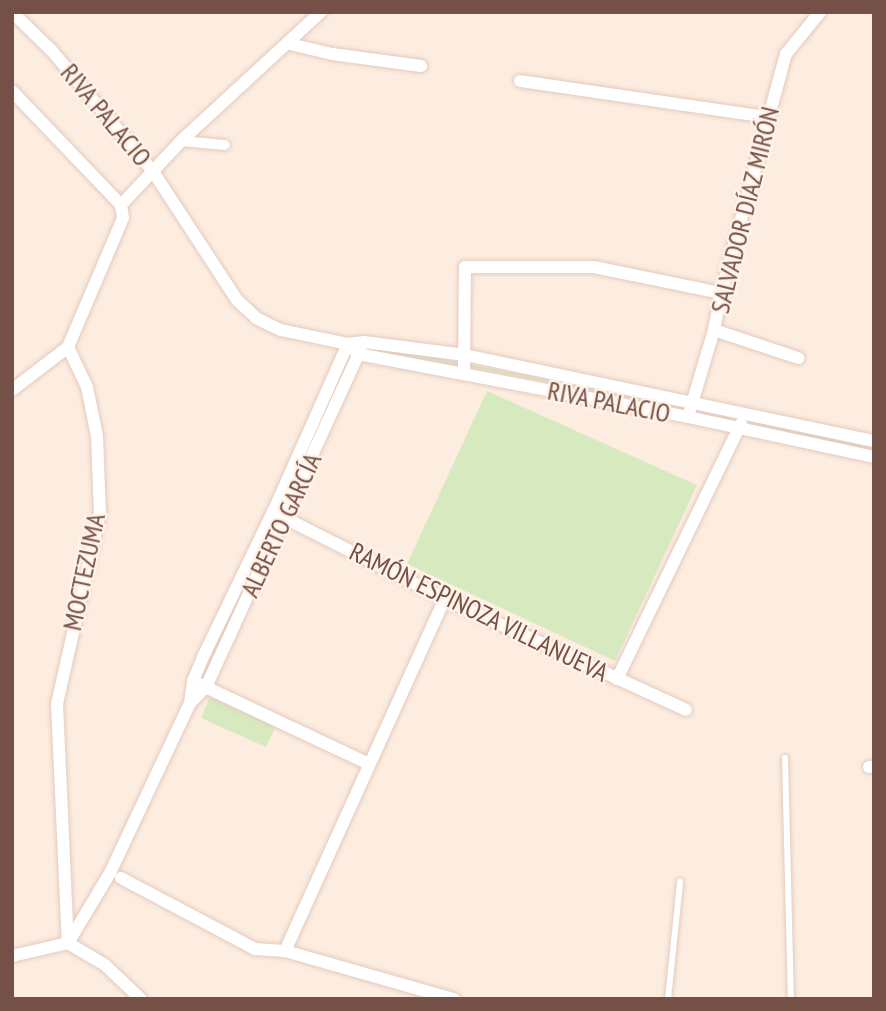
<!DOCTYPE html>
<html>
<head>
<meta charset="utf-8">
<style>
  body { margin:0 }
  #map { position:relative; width:886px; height:1011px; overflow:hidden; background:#fdede0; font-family:"PT Sans Narrow",sans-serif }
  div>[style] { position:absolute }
  .green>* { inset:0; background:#d7eabf }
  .roads { filter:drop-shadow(0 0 2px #e3cabf) drop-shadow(0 0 2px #e3cabf) }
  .service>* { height:6px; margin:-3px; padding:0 3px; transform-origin:3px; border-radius:3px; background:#fff }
  .pedestrian>* { height:10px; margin:-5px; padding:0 5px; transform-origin:5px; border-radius:5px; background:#fff }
  .minor>* { height:12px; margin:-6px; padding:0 6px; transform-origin:6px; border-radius:6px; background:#fff }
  span { translate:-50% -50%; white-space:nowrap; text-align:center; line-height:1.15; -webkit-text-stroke:5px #fff2e7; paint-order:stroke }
  .street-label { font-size:26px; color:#745047 }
  .frame { position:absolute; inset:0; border:14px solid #745047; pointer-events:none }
</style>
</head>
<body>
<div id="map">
  <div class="green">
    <i style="clip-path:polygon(379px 347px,665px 402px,667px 404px,379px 351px)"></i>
    <i style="clip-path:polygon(487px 391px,697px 485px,615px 661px,407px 564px)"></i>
    <i style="clip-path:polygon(754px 423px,874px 446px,874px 450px,753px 427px)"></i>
    <i style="clip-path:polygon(210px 697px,276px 726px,266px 747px,201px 718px)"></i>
  </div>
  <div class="roads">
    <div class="service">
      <i style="left:785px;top:758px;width:241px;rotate:88.6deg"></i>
      <i style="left:668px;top:999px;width:118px;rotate:-84.1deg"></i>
    </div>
    <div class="pedestrian">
      <i style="left:181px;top:141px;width:44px;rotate:5.2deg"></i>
    </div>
    <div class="minor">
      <i style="left:12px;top:12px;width:56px;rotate:44.3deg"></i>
      <i style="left:52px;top:51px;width:155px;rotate:50deg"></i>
      <i style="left:152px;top:170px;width:155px;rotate:56.8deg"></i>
      <i style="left:237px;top:300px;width:26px;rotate:43deg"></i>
      <i style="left:256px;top:318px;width:28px;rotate:26deg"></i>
      <i style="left:281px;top:330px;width:68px;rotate:11.8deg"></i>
      <i style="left:348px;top:344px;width:16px;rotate:-7deg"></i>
      <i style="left:364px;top:342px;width:102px;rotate:7.3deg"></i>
      <i style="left:465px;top:355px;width:418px;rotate:11.9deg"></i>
      <i style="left:290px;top:44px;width:43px;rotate:13.4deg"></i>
      <i style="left:332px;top:54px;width:90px;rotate:7.7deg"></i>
      <i style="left:520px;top:81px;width:251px;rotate:8.3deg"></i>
      <i style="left:12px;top:91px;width:158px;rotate:46.3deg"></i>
      <i style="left:121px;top:205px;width:13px;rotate:81deg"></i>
      <i style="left:123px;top:218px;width:140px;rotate:113.1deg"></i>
      <i style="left:68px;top:347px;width:44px;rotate:64.6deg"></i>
      <i style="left:87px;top:387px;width:50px;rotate:78.5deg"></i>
      <i style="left:97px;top:436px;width:77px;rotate:87.8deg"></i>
      <i style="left:100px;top:513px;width:196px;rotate:102.7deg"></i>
      <i style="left:57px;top:704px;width:239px;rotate:87.4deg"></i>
      <i style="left:121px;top:205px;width:88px;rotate:-46.8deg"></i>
      <i style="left:181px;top:141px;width:190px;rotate:-42.7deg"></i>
      <i style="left:714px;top:330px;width:89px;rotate:18.4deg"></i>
      <i style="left:348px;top:344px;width:14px;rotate:45deg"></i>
      <i style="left:358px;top:354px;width:336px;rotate:10.8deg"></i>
      <i style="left:688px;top:417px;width:190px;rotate:12.1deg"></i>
      <i style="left:464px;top:374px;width:107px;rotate:-89.5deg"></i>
      <i style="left:465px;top:267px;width:129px"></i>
      <i style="left:594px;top:267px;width:130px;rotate:11.6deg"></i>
      <i style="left:12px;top:390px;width:71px;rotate:-37.5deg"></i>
      <i style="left:690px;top:410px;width:84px;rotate:-73.3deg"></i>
      <i style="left:714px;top:330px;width:38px;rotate:-79deg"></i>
      <i style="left:721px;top:293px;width:248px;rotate:-74.8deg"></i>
      <i style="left:786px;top:54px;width:54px;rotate:-51deg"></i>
      <i style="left:273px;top:512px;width:193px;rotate:26.8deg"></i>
      <i style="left:445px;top:599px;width:265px;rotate:24.7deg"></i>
      <i style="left:617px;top:679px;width:284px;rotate:-64.1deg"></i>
      <i style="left:199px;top:684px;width:188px;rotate:25.2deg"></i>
      <i style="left:190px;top:703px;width:23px;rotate:-45deg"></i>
      <i style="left:206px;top:687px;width:372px;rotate:-65.4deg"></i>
      <i style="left:869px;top:767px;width:5px"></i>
      <i style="left:121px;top:878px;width:152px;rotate:27.9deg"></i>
      <i style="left:255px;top:949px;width:30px;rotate:4deg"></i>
      <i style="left:285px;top:951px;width:176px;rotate:15.9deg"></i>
      <i style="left:68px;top:943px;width:82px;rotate:-59deg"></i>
      <i style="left:110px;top:873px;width:188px;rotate:-64.8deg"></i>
      <i style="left:190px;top:703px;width:22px;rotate:-82deg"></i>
      <i style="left:193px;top:681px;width:28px;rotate:-67deg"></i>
      <i style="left:204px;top:655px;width:171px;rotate:-64.3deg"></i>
      <i style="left:278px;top:501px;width:172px;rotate:-66deg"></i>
      <i style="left:285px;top:951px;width:387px;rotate:-65.6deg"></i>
      <i style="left:12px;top:956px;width:57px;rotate:-13.1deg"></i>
      <i style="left:68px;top:943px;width:43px;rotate:30.7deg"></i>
      <i style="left:105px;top:965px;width:50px;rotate:43.4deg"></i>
    </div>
  </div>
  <div class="street-label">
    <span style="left:106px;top:115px;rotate:50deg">RIVA PALACIO</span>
    <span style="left:745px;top:210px;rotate:-76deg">SALVADOR DÍAZ MIRÓN</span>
    <span style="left:609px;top:402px;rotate:11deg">RIVA PALACIO</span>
    <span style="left:281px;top:525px;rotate:-65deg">ALBERTO GARCÍA</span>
    <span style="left:84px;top:572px;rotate:-78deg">MOCTEZUMA</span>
    <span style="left:479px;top:612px;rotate:26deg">RAMÓN ESPINOZA VILLANUEVA</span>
  </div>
  <div class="frame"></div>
</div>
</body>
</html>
